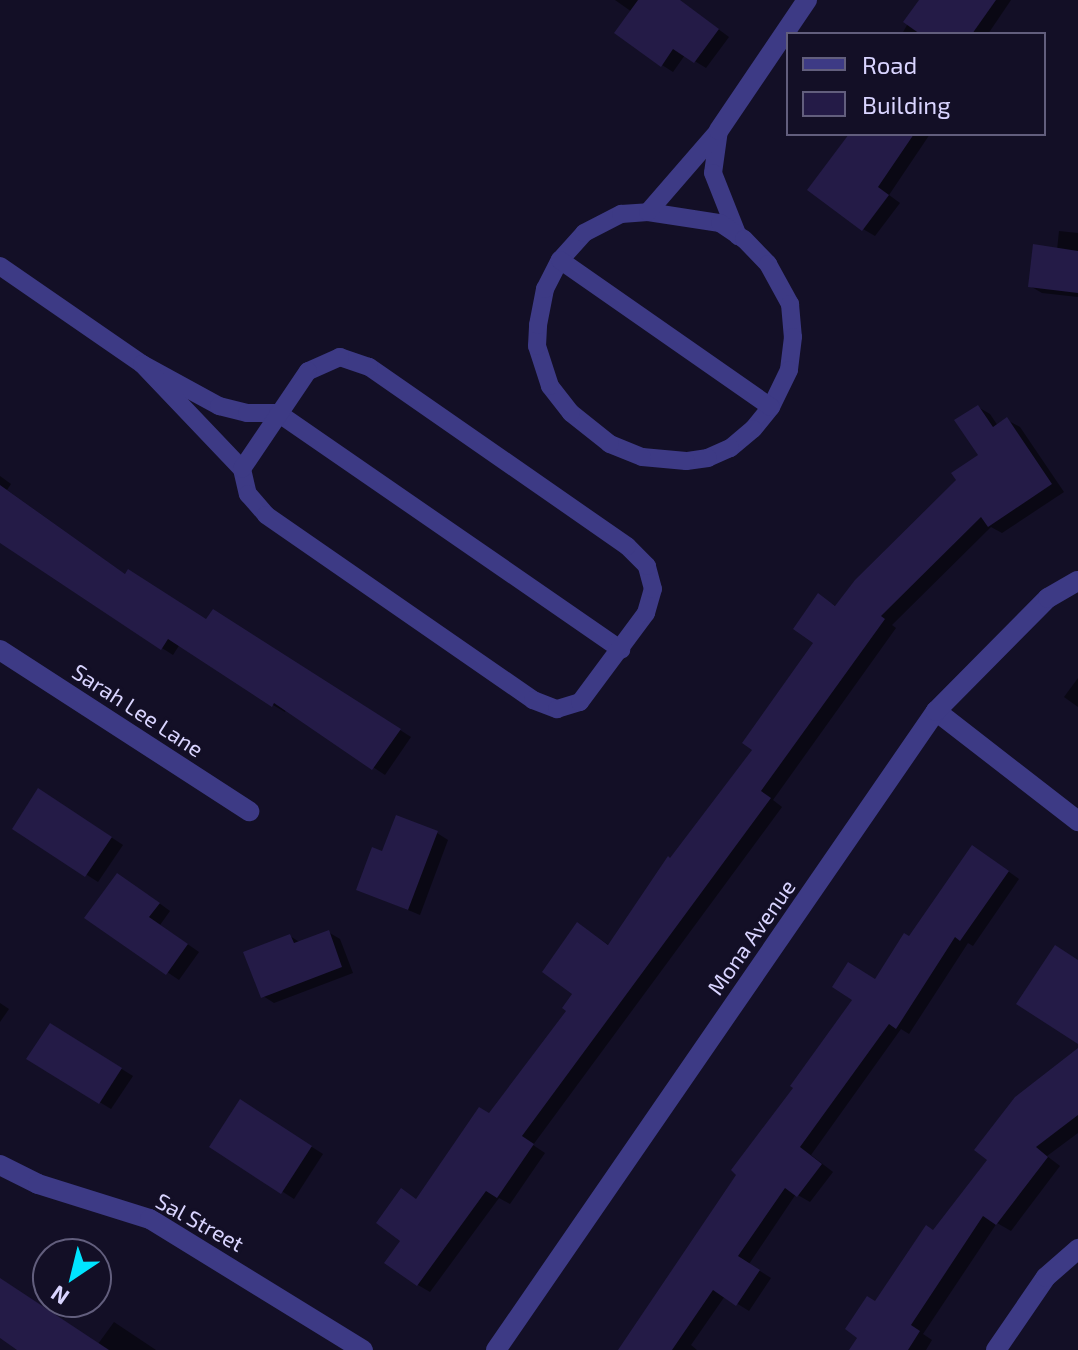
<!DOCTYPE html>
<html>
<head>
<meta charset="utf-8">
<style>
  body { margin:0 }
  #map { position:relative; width:1078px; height:1350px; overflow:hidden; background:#130f26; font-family:"Exo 2",sans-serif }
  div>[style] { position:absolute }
  .shadow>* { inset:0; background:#0007 }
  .building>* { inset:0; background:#241b47 }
  .service>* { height:18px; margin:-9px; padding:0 9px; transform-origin:9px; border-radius:9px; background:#3d3a85 }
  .minor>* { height:20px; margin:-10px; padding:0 10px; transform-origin:10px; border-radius:10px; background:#3d3a85 }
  span { translate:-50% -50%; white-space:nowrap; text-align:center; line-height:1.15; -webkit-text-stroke:6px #130f26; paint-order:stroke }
  .street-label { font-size:22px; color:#d9d4ff }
  .legend { position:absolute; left:786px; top:32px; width:260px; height:104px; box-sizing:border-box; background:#130f26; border:2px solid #625e7d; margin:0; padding:10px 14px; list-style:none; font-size:24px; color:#d9d4ff }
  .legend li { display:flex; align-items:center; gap:16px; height:40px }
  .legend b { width:40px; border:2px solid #625e7d }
  .north { position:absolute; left:32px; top:1238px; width:80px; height:80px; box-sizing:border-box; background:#130f26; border:2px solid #625e7d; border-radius:50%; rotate:215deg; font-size:22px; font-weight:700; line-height:32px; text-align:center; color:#d9d4ff }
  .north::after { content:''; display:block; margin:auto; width:28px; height:36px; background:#00e5ff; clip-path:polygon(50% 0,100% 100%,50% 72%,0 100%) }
</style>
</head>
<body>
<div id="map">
  <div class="shadow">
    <i style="clip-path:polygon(615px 0,679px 0,729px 37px,706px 68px,685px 55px,673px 72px,662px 65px,632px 12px)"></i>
    <i style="clip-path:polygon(921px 0,1011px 0,988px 34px,902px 34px)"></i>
    <i style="clip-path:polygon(852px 134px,930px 134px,889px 195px,900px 203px,875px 236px,863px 229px)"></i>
    <i style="clip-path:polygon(1059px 231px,1078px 233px,1078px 297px,1042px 293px,1030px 286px,1057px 250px)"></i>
    <i style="clip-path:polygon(978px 407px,990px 414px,998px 426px,1007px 420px,1020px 427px,1064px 492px,1002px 533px,991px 527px,892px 625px,896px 628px,773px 800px,782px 807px,533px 1145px,545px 1153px,510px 1204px,499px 1198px,430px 1292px,418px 1285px,403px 1240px,418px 1201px,490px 1115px,569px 1011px,590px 932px,610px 946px,755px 749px,816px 643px,831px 603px,837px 607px,980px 456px)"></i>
    <i style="clip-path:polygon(0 476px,11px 484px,7px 490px,126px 575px,207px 622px,225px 618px,411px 737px,385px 775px,286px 709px,285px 712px,273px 705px,180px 644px,173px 655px,162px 648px,0 540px)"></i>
    <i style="clip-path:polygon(1078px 678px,1078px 707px,1064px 697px)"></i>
    <i style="clip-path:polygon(50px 797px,123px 845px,98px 882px,14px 828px)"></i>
    <i style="clip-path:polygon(437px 833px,448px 840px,420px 915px,358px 889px,384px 853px)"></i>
    <i style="clip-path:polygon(984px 854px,1019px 879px,973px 946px,968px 943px,909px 1034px,901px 1029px,811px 1155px,833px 1172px,810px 1202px,796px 1194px,749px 1264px,771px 1278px,749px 1311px,725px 1296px,691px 1345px,697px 1350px,620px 1350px,876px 981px)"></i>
    <i style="clip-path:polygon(148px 895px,170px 911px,160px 925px,199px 952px,179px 980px,109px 933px)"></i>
    <i style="clip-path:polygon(328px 932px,340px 939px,353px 973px,274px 1003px,263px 996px,290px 936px,301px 943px)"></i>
    <i style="clip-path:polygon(0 1003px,9px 1009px,0 1022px)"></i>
    <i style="clip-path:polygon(50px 1025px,133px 1076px,111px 1109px,29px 1059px)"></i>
    <i style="clip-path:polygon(1078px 1074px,1078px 1133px,1047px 1156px,1060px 1166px,1011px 1231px,997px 1223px,923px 1334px,932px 1340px,926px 1350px,851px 1350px,876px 1303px)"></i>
    <i style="clip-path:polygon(252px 1109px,323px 1154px,294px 1199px,212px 1146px)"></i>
    <i style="clip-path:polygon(0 1279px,98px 1344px,114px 1322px,156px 1350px,21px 1350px,0 1336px)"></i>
  </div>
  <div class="building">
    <i style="clip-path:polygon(638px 0,680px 0,719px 29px,694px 63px,673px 49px,661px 67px,614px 33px)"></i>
    <i style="clip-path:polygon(919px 0,996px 0,972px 34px,920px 34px,903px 22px)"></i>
    <i style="clip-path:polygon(849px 134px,914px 134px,878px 187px,889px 195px,862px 231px,807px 190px)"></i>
    <i style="clip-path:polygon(1033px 244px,1078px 251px,1078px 293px,1028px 287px)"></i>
    <i style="clip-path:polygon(978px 405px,993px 427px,1007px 417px,1052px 484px,988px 527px,981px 517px,881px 616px,885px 619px,761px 791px,771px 798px,522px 1136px,534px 1144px,497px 1198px,486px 1191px,417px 1286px,384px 1263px,400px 1241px,376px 1223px,401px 1188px,416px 1199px,479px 1107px,489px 1113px,566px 1011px,562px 1008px,572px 994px,542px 972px,577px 922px,608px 945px,668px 856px,670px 858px,752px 750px,742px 743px,813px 643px,793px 629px,818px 593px,835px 606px,855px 580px,956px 480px,951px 473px,978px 455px,954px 420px)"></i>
    <i style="clip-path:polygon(0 485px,125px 574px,128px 569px,206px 619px,213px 609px,401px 729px,372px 770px,274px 703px,272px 707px,168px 639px,161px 650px,0 543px)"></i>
    <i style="clip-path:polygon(38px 788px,112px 837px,85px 877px,12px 829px)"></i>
    <i style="clip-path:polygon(396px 815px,438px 831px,408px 910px,356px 890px,372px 847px,382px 851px)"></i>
    <i style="clip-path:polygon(972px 845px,1009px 871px,960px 941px,955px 937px,896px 1029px,889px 1024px,800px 1147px,822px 1164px,797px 1197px,785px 1188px,738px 1256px,760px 1270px,736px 1306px,713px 1290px,672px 1350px,618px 1350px,736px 1175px,731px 1170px,793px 1088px,790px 1086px,852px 1000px,832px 987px,848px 962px,875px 979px,904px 933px,909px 936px)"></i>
    <i style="clip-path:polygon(117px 873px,160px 903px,149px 917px,188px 944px,166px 975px,84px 918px)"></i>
    <i style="clip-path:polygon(329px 930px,342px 967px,261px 998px,243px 952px,290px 934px,294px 943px)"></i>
    <i style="clip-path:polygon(1055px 945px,1078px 960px,1078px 1044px,1016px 1004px)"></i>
    <i style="clip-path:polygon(50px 1023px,122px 1068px,99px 1104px,26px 1059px)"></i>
    <i style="clip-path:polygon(1078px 1048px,1078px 1115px,1036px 1147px,1048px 1157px,996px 1225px,983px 1216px,911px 1325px,920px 1331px,908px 1350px,849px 1350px,857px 1338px,845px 1329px,867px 1296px,875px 1301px,926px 1225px,933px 1230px,987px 1160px,974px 1150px,1015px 1097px)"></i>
    <i style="clip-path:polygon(240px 1099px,312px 1146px,281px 1194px,209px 1147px)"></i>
    <i style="clip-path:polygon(0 1278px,109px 1350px,17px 1350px,0 1338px)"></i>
  </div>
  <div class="service">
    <i style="left:719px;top:130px;width:43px;rotate:97.9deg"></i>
    <i style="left:713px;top:173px;width:68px;rotate:68.4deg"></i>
    <i style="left:648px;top:212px;width:73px;rotate:8.7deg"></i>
    <i style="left:720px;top:223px;width:29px;rotate:34deg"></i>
    <i style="left:744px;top:239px;width:35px;rotate:46deg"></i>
    <i style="left:768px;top:264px;width:46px;rotate:61.2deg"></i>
    <i style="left:790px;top:304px;width:33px;rotate:85deg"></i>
    <i style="left:793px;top:337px;width:33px;rotate:97deg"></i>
    <i style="left:789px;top:370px;width:41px;rotate:115.9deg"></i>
    <i style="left:771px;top:407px;width:28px;rotate:129deg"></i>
    <i style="left:753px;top:429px;width:30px;rotate:140deg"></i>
    <i style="left:730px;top:448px;width:24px;rotate:156deg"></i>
    <i style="left:708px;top:458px;width:22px;rotate:172deg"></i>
    <i style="left:686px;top:461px;width:44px;rotate:-174.8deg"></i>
    <i style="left:642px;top:457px;width:35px;rotate:-158deg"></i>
    <i style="left:610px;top:444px;width:50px;rotate:-141.5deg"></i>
    <i style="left:571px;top:413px;width:34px;rotate:-128deg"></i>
    <i style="left:550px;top:386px;width:42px;rotate:-108deg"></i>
    <i style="left:537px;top:346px;width:21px;rotate:-87deg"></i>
    <i style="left:538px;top:325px;width:37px;rotate:-79deg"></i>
    <i style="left:545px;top:289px;width:33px;rotate:-63deg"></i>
    <i style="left:560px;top:260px;width:36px;rotate:-48deg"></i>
    <i style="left:584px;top:233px;width:42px;rotate:-27.2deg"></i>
    <i style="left:621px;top:214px;width:27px;rotate:-4deg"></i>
    <i style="left:648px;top:212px;width:108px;rotate:-49.1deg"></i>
    <i style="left:560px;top:260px;width:257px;rotate:34.9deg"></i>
    <i style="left:0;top:266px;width:173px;rotate:34.6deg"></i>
    <i style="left:142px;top:364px;width:88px;rotate:28.6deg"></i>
    <i style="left:219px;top:406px;width:29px;rotate:14deg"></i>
    <i style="left:247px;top:413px;width:31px"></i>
    <i style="left:278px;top:413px;width:417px;rotate:34.6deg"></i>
    <i style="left:142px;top:364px;width:145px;rotate:46.4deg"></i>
    <i style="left:242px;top:469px;width:26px;rotate:77deg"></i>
    <i style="left:248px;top:494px;width:28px;rotate:49deg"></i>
    <i style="left:266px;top:515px;width:325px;rotate:34.7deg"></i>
    <i style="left:533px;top:700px;width:26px;rotate:21deg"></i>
    <i style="left:557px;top:709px;width:24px;rotate:-17deg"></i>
    <i style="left:580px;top:702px;width:111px;rotate:-53.4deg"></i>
    <i style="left:646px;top:613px;width:25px;rotate:-74deg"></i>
    <i style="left:653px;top:589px;width:24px;rotate:-105deg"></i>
    <i style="left:647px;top:566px;width:28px;rotate:-135deg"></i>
    <i style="left:627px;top:546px;width:314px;rotate:-145.2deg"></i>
    <i style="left:369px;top:367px;width:31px;rotate:-161deg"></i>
    <i style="left:340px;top:357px;width:35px;rotate:156deg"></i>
    <i style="left:308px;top:371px;width:118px;rotate:124deg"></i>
  </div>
  <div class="minor">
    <i style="left:719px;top:130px;width:157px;rotate:-55.9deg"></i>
    <i style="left:0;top:650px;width:297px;rotate:32.9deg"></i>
    <i style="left:936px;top:711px;width:180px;rotate:37.8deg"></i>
    <i style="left:0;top:1165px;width:42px;rotate:26.6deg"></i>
    <i style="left:38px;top:1184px;width:117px;rotate:17.4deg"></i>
    <i style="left:150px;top:1219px;width:250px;rotate:31.6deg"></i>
    <i style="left:496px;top:1350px;width:776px;rotate:-55.45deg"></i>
    <i style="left:936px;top:711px;width:159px;rotate:-45.3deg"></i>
    <i style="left:1048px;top:598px;width:34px;rotate:-30deg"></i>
    <i style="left:996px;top:1350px;width:88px;rotate:-55.6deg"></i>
    <i style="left:1046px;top:1277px;width:43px;rotate:-41.2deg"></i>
  </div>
  <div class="street-label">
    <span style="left:138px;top:710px;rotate:33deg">Sarah Lee Lane</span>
    <span style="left:751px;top:937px;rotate:-55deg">Mona Avenue</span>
    <span style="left:200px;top:1222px;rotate:29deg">Sal Street</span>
  </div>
  <ul class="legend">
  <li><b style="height:10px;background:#3d3a85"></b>Road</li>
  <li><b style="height:22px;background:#241b47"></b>Building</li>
  </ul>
  <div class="north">N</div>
</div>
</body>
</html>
